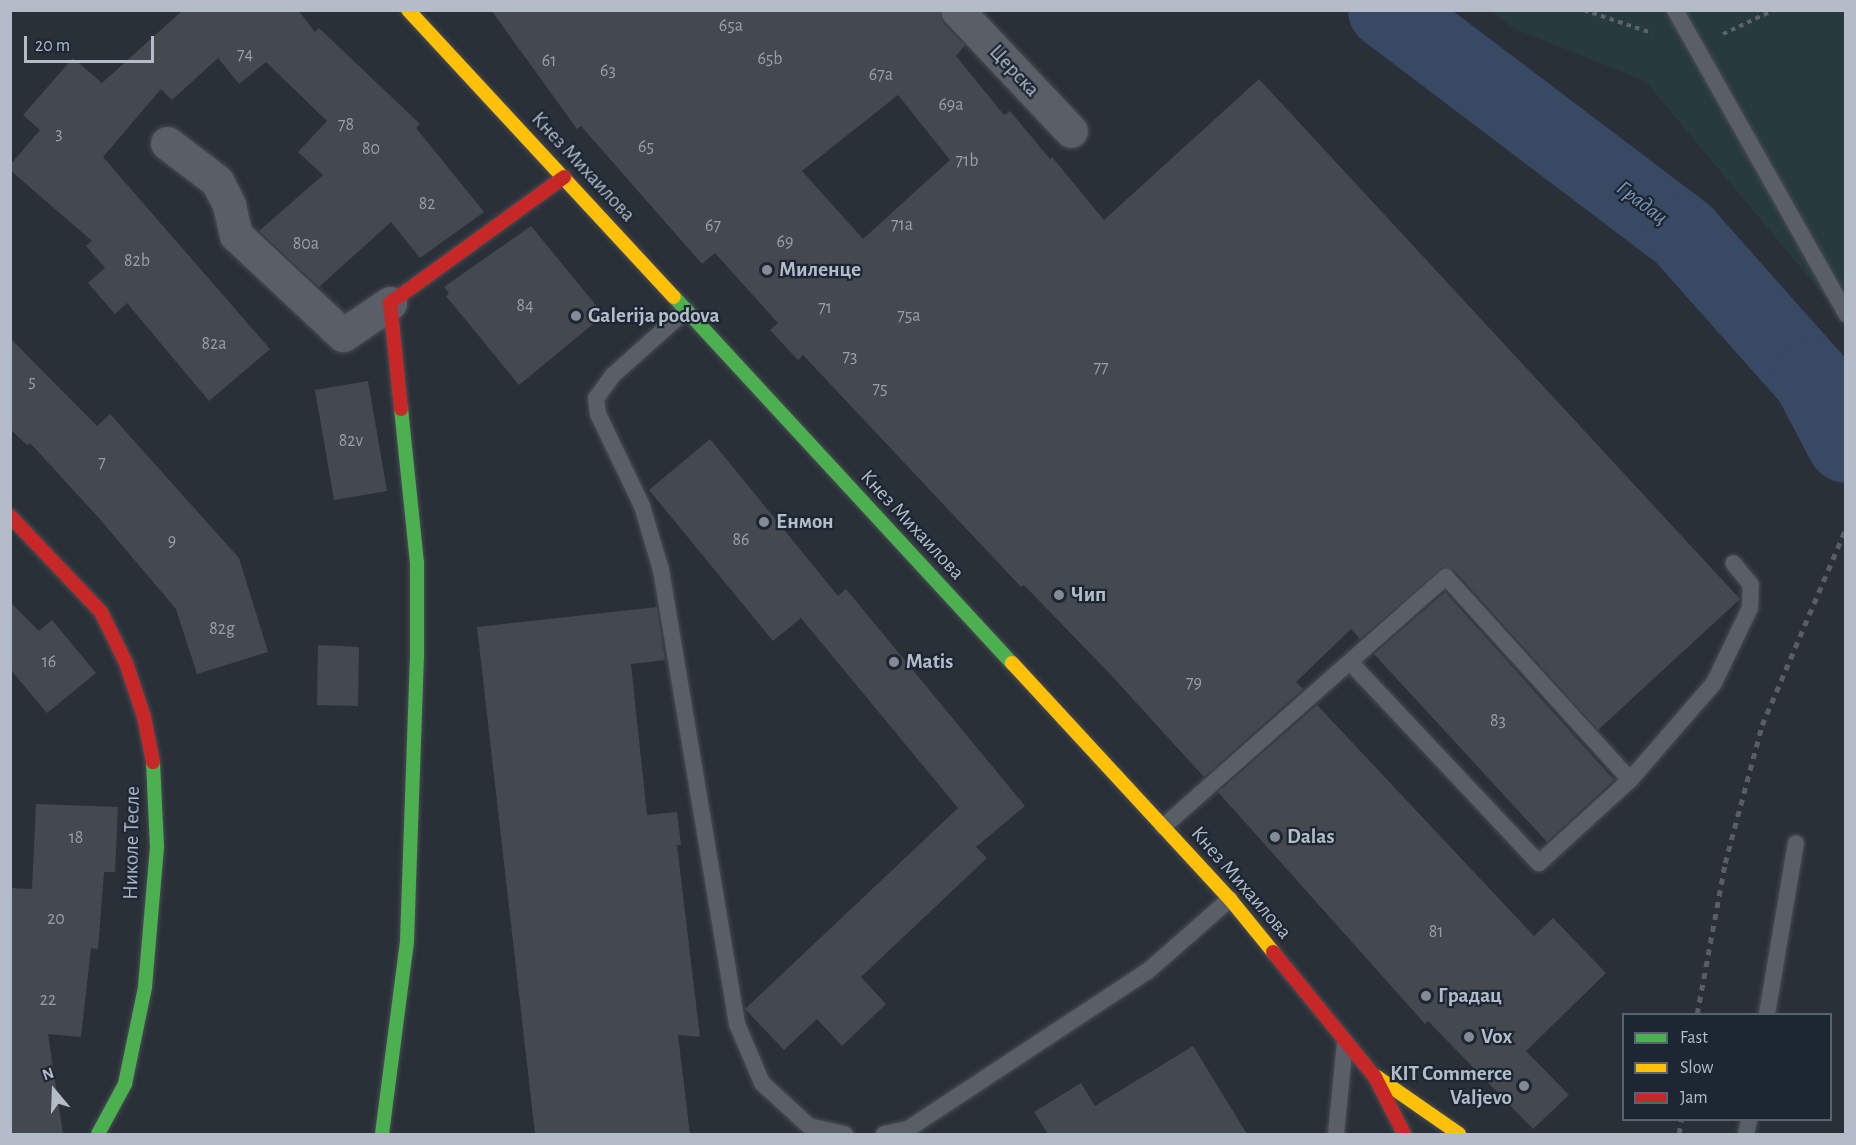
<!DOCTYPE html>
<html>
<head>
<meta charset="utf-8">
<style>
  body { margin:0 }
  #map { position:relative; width:1856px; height:1145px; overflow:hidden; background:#2a3038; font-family:"Alegreya Sans",sans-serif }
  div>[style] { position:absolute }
  .green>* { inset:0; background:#273a3e }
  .river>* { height:78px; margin:-39px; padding:0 39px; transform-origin:39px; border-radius:39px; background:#384963 }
  .building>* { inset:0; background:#444950 }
  .path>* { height:4px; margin-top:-2px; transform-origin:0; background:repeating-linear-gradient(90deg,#5d636a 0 4.5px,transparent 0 9px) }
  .roads { filter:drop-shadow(0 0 2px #484c53) drop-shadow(0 0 2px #484c53) }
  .lane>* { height:16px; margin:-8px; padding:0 8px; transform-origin:8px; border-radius:8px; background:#5a5e66 }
  .street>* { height:33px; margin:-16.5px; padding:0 16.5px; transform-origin:16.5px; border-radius:16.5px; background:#5a5e66 }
  .fast>* { height:14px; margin:-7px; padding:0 7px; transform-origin:7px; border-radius:7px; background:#4caf50 }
  .slow>* { height:14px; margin:-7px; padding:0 7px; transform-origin:7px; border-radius:7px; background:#ffc107 }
  .jam>* { height:14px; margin:-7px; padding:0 7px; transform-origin:7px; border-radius:7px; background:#c62828 }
  .rail>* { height:4.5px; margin-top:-2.25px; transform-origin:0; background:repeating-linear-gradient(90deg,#595d64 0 6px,transparent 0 12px) }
  .dots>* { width:16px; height:16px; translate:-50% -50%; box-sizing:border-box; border:3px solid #1d2633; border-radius:50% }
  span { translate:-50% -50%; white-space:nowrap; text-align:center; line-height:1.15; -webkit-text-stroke:4.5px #1d2633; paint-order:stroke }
  .number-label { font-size:18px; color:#989fab }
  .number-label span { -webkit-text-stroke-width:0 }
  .street-label { font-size:21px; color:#b4bcc9 }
  .poi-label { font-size:21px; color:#b4bcc9; font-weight:700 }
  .left { translate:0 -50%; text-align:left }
  .right { translate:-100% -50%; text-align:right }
  .water-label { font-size:22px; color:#7c92b1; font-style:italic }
  .frame { position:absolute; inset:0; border:12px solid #b4bcc9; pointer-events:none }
  .legend { position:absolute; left:1622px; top:1013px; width:210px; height:108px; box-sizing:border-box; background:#1d2633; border:2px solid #59626f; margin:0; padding:8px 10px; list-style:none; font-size:18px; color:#b4bcc9 }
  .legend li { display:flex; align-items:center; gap:12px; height:30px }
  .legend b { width:30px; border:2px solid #59626f }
  .north { position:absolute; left:24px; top:1061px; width:60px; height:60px; -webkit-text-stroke:4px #1d2633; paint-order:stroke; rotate:341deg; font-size:16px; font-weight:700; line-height:24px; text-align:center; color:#b4bcc9 }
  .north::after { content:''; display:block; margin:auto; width:21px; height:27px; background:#b4bcc9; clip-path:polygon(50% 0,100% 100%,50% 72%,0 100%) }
  .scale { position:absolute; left:24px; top:36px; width:130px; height:27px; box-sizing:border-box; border:3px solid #b4bcc9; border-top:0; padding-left:8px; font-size:18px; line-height:21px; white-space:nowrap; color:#b4bcc9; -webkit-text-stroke:4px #1d2633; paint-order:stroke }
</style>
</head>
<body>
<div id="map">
  <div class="green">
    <i style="clip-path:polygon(1490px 11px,1845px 11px,1845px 321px,1645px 81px,1515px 29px)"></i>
  </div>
  <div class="river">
    <i style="left:1387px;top:10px;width:373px;rotate:37.1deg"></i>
    <i style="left:1684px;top:235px;width:193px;rotate:48.4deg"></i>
    <i style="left:1812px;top:379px;width:73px;rotate:62.4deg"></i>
  </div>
  <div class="building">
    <i style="clip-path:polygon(183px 10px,298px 10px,315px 32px,319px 28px,420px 124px,416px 128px,484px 212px,420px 258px,391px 222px,319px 287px,259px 231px,323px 175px,298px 152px,327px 121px,266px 62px,239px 84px,218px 58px,172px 100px,161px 89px,103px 157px,270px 349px,209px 401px,127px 303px,115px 314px,88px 283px,105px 268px,86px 246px,92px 241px,10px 170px,10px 165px,40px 130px,23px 115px,73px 58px,102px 83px)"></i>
    <i style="clip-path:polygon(evenodd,491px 10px,939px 10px,943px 23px,965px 45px,956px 56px,1004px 115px,1010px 111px,1050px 159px,1052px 157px,1104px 220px,1259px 79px,1740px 599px,1598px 730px,1454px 570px,1443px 567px,1360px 639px,1351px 629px,1296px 682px,1303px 689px,1204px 777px,1110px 674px,1024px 585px,1021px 587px,803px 355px,798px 360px,770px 330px,778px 323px,715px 253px,702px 264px,581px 126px,577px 129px,491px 10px,898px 95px,950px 160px,863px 239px,802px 171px,898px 95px)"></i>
    <i style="clip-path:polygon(531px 226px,604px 315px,519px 385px,446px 296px,449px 293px,444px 287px)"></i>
    <i style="clip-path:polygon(10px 338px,97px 426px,110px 414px,239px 558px,268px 652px,197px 674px,176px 609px,98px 517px,30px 443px,27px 445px,10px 429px)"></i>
    <i style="clip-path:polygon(368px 381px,387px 491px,334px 500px,315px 390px)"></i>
    <i style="clip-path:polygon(710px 439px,838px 596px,846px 589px,1025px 806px,976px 847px,987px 858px,861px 977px,886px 1004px,842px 1046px,817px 1019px,784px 1050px,745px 1009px,958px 808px,801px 618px,773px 641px,649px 490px)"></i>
    <i style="clip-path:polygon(1445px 592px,1614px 780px,1547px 842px,1374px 654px)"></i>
    <i style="clip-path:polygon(10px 602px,39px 631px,52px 620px,96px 673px,47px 713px,10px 669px)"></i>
    <i style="clip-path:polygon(657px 607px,665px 660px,631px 664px,647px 815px,677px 812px,681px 845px,677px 845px,700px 1037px,678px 1035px,690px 1134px,535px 1134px,477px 627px)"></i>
    <i style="clip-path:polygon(318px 645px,359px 647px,358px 706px,317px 705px)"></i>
    <i style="clip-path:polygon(1317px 705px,1534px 936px,1553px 918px,1606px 973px,1526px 1051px,1569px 1095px,1533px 1129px,1428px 1021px,1425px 1024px,1218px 792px)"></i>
    <i style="clip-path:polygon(36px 804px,118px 807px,115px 872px,104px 872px,98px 949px,91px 948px,81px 1037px,48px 1034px,63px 1134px,10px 1134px,10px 888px,32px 889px)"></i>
    <i style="clip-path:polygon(1193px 1046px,1247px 1134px,1048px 1134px,1034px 1112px,1081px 1083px,1095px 1106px)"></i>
  </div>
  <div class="path">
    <i style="left:1584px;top:10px;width:72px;rotate:18.7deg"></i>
    <i style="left:1723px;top:34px;width:56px;rotate:-25.2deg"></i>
  </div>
  <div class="roads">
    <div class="lane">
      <i style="left:1675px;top:10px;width:349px;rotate:60.6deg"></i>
      <i style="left:686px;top:310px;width:98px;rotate:138.3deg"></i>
      <i style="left:613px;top:375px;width:29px;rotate:126deg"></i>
      <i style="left:596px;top:398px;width:16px;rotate:83deg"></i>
      <i style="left:598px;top:414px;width:102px;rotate:64.4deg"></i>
      <i style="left:642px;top:506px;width:67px;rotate:73.5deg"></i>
      <i style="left:661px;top:570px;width:460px;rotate:80.5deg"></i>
      <i style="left:737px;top:1024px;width:64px;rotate:67deg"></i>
      <i style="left:762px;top:1083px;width:64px;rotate:42.5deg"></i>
      <i style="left:809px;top:1126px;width:37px;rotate:13deg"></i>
      <i style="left:1350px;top:662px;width:276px;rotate:46.8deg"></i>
      <i style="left:1539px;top:863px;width:123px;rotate:-42.4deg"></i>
      <i style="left:1630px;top:780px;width:128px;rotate:-49.1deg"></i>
      <i style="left:1714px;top:683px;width:83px;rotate:-64.4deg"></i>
      <i style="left:1750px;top:608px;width:23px;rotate:-88deg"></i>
      <i style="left:1751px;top:585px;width:28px;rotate:-129deg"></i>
      <i style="left:1163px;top:827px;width:378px;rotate:-41.5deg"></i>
      <i style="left:1446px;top:577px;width:274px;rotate:47.8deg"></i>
      <i style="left:1767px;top:1014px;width:173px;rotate:-80.4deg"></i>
      <i style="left:884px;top:1134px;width:25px;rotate:-12deg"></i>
      <i style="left:908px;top:1129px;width:287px;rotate:-33.4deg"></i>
      <i style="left:1148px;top:971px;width:109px;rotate:-41.3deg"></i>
      <i style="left:1336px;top:1134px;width:91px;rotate:-84.4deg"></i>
      <i style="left:1746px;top:1134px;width:14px;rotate:-78deg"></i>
    </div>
    <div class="street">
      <i style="left:957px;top:10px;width:166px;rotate:46.7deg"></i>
      <i style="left:167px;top:143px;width:63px;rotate:37.2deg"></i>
      <i style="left:217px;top:181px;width:27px;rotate:63deg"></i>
      <i style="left:229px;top:205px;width:31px;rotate:77deg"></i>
      <i style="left:236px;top:235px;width:146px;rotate:43.1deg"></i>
      <i style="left:343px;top:335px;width:57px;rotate:-34.2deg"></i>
    </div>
    <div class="fast">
      <i style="left:674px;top:297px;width:498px;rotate:47.3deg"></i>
      <i style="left:98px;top:1134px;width:57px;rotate:-61.6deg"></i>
      <i style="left:125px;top:1084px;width:99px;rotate:-78.3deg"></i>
      <i style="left:145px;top:987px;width:141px;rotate:-85.1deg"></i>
      <i style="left:157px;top:847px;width:85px;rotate:-92.7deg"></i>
      <i style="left:382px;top:1134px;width:195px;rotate:-82.6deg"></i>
      <i style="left:407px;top:941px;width:284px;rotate:-88deg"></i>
      <i style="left:417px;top:657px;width:94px;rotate:-90deg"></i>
      <i style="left:417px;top:563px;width:155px;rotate:-95.9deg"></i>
    </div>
    <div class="slow">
      <i style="left:408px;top:10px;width:391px;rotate:47.2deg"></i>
      <i style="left:1012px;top:663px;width:321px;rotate:47.3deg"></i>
      <i style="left:1230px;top:899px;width:68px;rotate:50.9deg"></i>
      <i style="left:1377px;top:1077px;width:100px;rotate:34.8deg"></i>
    </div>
    <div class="jam">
      <i style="left:401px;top:409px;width:107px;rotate:-95.9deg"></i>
      <i style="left:390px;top:303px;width:215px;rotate:-35.9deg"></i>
      <i style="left:10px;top:516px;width:132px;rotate:46.5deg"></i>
      <i style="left:101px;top:612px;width:57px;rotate:63.9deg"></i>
      <i style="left:126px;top:663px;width:57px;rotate:71.6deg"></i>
      <i style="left:144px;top:717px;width:46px;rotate:78.7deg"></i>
      <i style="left:1273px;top:952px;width:161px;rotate:50.8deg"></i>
      <i style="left:1375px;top:1077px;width:64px;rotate:63deg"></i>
    </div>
  </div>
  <div class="rail">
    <i style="left:1697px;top:1014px;width:154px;rotate:-79.5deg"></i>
    <i style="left:1725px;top:863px;width:143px;rotate:-75deg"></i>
    <i style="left:1762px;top:725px;width:214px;rotate:-66.9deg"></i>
    <i style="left:1679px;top:1134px;width:14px;rotate:-82deg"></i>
  </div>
  <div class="dots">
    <i style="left:767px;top:270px;background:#848b96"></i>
    <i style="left:576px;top:316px;background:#848b96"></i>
    <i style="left:764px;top:522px;background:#848b96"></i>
    <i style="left:1059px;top:595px;background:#848b96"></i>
    <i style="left:894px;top:662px;background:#848b96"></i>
    <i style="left:1275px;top:837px;background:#848b96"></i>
    <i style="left:1426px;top:996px;background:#848b96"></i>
    <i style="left:1469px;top:1037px;background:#848b96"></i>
    <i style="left:1524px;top:1086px;background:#848b96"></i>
  </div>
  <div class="number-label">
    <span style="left:731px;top:26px">65a</span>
    <span style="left:245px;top:55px">74</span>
    <span style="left:770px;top:59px">65b</span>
    <span style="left:549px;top:61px">61</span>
    <span style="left:608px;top:71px">63</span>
    <span style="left:881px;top:75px">67a</span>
    <span style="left:951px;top:105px">69a</span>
    <span style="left:346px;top:125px">78</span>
    <span style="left:59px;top:134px">3</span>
    <span style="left:646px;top:147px">65</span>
    <span style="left:371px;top:149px">80</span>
    <span style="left:967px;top:161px">71b</span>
    <span style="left:427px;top:204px">82</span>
    <span style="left:902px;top:225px">71a</span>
    <span style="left:713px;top:226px">67</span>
    <span style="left:785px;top:242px">69</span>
    <span style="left:306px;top:244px">80a</span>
    <span style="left:137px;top:261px">82b</span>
    <span style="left:525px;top:306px">84</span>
    <span style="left:825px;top:308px">71</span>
    <span style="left:909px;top:316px">75a</span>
    <span style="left:214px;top:344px">82a</span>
    <span style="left:850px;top:357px">73</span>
    <span style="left:1101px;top:368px">77</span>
    <span style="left:32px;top:382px">5</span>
    <span style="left:880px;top:389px">75</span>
    <span style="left:351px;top:441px">82v</span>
    <span style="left:102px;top:463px">7</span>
    <span style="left:741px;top:540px">86</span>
    <span style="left:172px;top:541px">9</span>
    <span style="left:222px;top:629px">82g</span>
    <span style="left:49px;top:662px">16</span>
    <span style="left:1194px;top:683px">79</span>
    <span style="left:1498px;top:721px">83</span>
    <span style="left:76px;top:838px">18</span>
    <span style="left:56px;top:919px">20</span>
    <span style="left:1436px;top:932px">81</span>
    <span style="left:48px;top:1000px">22</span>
  </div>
  <div class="street-label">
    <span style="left:1014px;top:71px;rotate:47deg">Церска</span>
    <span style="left:583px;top:167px;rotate:47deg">Кнез Михаилова</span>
    <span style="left:912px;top:525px;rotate:47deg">Кнез Михаилова</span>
    <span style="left:132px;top:843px;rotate:-89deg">Николе Тесле</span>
    <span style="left:1241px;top:883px;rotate:49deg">Кнез Михаилова</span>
  </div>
  <div class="poi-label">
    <span class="left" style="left:779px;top:270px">Миленце</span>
    <span class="left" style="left:588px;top:316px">Galerija podova</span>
    <span class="left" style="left:776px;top:522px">Енмон</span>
    <span class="left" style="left:1071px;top:595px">Чип</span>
    <span class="left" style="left:906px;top:662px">Matis</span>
    <span class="left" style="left:1287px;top:837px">Dalas</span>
    <span class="left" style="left:1438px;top:996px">Градац</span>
    <span class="left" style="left:1481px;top:1037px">Vox</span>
    <span class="right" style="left:1512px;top:1086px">KIT Commerce<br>Valjevo</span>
  </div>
  <div class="water-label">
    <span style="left:1642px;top:203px;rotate:37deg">Градац</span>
  </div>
  <div class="frame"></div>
  <ul class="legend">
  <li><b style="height:8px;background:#4caf50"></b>Fast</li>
  <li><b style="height:8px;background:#ffc107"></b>Slow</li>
  <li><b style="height:8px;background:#c62828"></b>Jam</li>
  </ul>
  <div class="north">N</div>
  <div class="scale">20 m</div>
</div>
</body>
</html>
